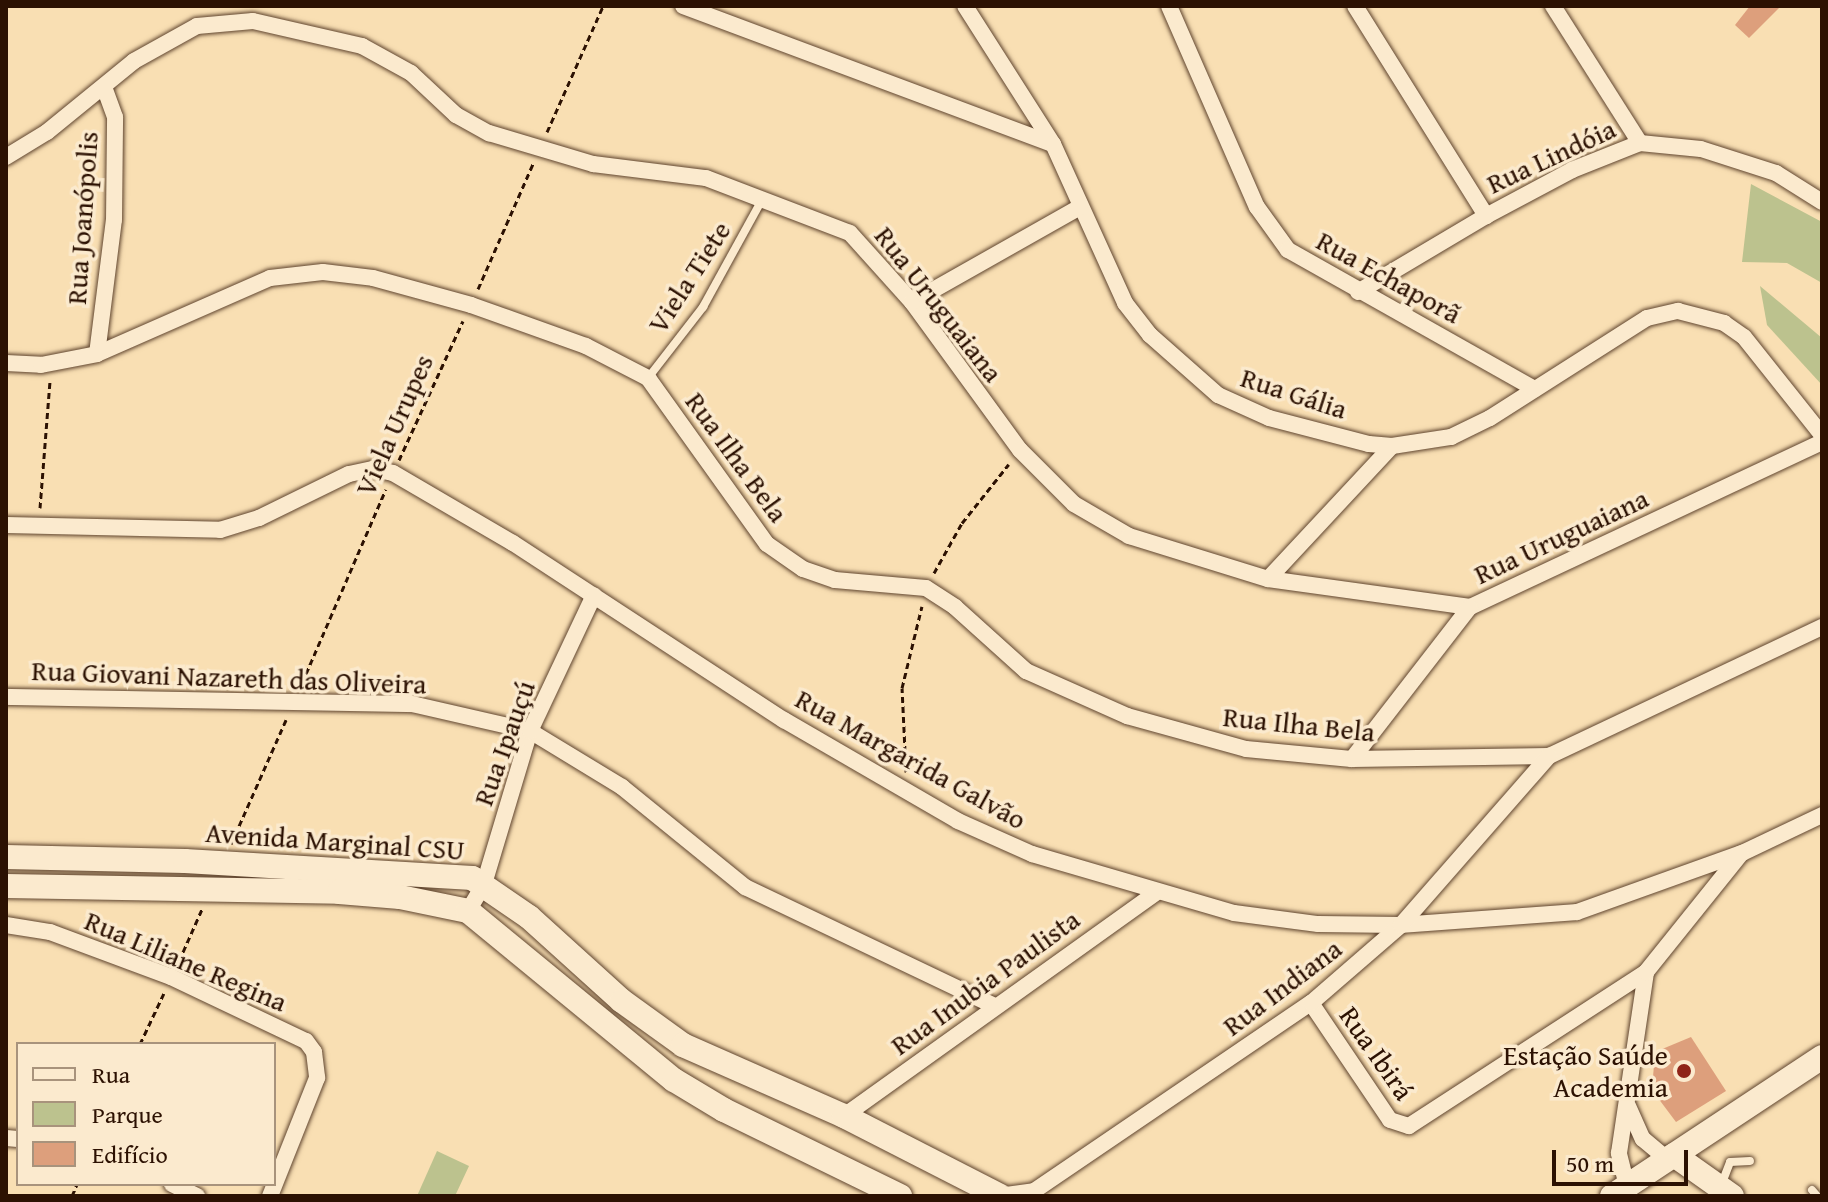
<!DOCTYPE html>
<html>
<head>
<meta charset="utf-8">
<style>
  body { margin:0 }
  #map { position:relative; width:1828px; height:1202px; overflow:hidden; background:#f9dfb3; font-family:"Gentium Book Plus",serif }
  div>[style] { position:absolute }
  .green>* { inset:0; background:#bcc28e }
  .building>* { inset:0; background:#dd9f7c }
  .path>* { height:3px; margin-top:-1.5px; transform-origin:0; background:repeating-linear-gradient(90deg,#2c1102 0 6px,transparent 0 10px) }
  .roads { filter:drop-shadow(0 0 2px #5f442e) drop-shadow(0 0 2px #5f442e) }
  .lane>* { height:8px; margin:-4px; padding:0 4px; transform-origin:4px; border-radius:4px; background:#fbeace }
  .street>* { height:16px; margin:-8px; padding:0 8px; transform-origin:8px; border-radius:8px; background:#fbeace }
  .secondary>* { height:24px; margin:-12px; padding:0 12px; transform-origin:12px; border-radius:12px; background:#fbeace }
  .dots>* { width:22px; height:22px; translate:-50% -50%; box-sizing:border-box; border:4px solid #fbeace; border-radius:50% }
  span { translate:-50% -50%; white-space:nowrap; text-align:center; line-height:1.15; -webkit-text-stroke:7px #fbeace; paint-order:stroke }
  .street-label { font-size:28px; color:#2c1102 }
  .poi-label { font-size:28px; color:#2c1102 }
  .right { translate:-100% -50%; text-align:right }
  .frame { position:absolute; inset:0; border:8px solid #2c1102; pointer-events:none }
  .legend { position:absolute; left:16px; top:1042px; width:260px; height:144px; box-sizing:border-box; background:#fbeace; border:2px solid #a8937c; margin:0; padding:10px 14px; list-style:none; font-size:24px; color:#2c1102 }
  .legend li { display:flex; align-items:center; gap:16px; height:40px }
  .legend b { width:40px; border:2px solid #a8937c }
  .scale { position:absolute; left:1552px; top:1150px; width:136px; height:36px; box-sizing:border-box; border:4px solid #2c1102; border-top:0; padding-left:10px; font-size:24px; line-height:28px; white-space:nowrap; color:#2c1102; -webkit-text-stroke:6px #fbeace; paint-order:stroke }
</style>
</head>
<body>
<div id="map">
  <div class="green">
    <i style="clip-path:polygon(1751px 184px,1822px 222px,1822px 283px,1787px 263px,1742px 262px)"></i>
    <i style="clip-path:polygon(1760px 286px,1822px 338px,1822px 385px,1767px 325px)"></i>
    <i style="clip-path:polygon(437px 1151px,469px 1166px,455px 1196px,417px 1196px)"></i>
  </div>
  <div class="building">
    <i style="clip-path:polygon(1750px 6px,1781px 6px,1749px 38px,1735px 25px)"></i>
    <i style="clip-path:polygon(1691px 1037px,1726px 1091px,1676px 1122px,1652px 1090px,1655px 1052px)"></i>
  </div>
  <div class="path">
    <i style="left:547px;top:132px;width:138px;rotate:-66deg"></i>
    <i style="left:478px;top:289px;width:137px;rotate:-66.3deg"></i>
    <i style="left:399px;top:460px;width:153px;rotate:-65.3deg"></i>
    <i style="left:40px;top:508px;width:128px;rotate:-85.5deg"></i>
    <i style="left:934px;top:573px;width:57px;rotate:-60.8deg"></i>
    <i style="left:962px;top:523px;width:75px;rotate:-51.5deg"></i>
    <i style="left:302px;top:683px;width:211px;rotate:-66.6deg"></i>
    <i style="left:906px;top:772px;width:84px;rotate:-92.7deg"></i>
    <i style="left:902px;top:688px;width:84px;rotate:-76.3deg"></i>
    <i style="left:231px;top:844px;width:136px;rotate:-66.1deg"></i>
    <i style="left:179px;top:961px;width:57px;rotate:-66.1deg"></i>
    <i style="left:140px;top:1044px;width:56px;rotate:-64.8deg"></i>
    <i style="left:72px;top:1196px;width:13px;rotate:-67deg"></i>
  </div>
  <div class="roads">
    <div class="lane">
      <i style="left:648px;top:378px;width:90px;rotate:-52.2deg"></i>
      <i style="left:703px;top:307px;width:124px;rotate:-61.2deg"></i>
      <i style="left:1722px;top:1183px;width:22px;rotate:-69deg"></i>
      <i style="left:1730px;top:1162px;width:20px;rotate:-3deg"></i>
      <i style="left:1812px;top:1190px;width:8px;rotate:50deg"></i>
    </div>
    <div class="street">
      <i style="left:683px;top:6px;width:395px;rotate:20.5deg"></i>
      <i style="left:965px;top:6px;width:164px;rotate:57.5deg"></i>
      <i style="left:1053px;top:144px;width:175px;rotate:65.6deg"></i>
      <i style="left:1125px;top:303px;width:41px;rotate:52deg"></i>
      <i style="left:1150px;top:335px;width:91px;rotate:41.4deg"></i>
      <i style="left:1218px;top:395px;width:56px;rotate:24.3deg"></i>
      <i style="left:1269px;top:418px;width:103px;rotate:14.6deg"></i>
      <i style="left:1369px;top:444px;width:23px;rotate:5deg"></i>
      <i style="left:1392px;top:446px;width:60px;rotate:-8.7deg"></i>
      <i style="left:1451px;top:437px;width:43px;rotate:-26deg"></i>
      <i style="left:1490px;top:418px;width:186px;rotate:-32.5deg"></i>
      <i style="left:1647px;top:318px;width:32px;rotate:-13deg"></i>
      <i style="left:1678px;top:311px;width:48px;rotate:14.6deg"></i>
      <i style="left:1724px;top:323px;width:24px;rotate:35deg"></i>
      <i style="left:1744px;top:337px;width:125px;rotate:51.5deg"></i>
      <i style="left:1169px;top:6px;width:219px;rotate:66.4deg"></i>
      <i style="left:1257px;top:207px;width:53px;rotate:54.2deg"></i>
      <i style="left:1288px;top:250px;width:283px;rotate:29.4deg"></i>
      <i style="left:1355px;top:6px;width:248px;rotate:58deg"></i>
      <i style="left:1553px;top:6px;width:162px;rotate:57.6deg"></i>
      <i style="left:6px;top:157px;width:48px;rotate:-31.4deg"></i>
      <i style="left:47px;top:132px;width:112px;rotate:-39.2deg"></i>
      <i style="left:134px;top:61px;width:72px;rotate:-29.1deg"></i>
      <i style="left:197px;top:26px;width:56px;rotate:-5.1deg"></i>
      <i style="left:253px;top:21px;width:112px;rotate:12.9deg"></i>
      <i style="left:362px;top:46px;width:56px;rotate:28.9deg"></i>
      <i style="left:411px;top:73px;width:62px;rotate:43deg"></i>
      <i style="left:456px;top:115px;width:38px;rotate:29deg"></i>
      <i style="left:489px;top:133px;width:109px;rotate:16.6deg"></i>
      <i style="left:593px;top:164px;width:114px;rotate:7.1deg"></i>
      <i style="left:706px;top:178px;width:154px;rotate:20.9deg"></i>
      <i style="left:850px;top:233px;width:93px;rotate:48.1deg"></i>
      <i style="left:912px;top:302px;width:183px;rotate:53.9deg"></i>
      <i style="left:1020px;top:450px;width:76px;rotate:45deg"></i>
      <i style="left:1074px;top:504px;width:64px;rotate:30.2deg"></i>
      <i style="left:1129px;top:536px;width:145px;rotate:17.2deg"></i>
      <i style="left:1268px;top:579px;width:204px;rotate:7.9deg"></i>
      <i style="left:1470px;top:607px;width:389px;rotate:-25.1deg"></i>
      <i style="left:1358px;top:292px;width:149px;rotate:-30.7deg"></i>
      <i style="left:1486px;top:216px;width:98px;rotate:-28.1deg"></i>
      <i style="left:1572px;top:170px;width:73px;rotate:-21.7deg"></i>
      <i style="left:1640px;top:143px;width:61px;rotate:5.6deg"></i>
      <i style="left:1701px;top:149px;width:79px;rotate:17.7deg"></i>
      <i style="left:1776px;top:173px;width:54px;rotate:32.2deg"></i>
      <i style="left:912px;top:302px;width:193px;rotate:-29.5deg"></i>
      <i style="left:97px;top:354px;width:135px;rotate:-82.8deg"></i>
      <i style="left:114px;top:220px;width:103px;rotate:-89.4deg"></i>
      <i style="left:115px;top:117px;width:32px;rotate:-110deg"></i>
      <i style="left:6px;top:363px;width:35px;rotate:3deg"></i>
      <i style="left:41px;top:365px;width:57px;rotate:-11.1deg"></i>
      <i style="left:97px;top:354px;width:189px;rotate:-23.7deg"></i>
      <i style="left:270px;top:278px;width:53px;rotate:-6.5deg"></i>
      <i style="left:323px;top:272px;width:50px;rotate:6.8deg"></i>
      <i style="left:373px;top:278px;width:102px;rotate:15.4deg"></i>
      <i style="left:471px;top:305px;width:122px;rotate:19.6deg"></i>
      <i style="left:586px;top:346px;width:70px;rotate:27.3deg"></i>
      <i style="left:648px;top:378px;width:204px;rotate:54.4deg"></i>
      <i style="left:767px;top:544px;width:44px;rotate:34.8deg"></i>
      <i style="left:803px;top:569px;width:34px;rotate:19deg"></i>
      <i style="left:835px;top:580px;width:91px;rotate:5deg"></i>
      <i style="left:926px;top:588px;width:35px;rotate:33deg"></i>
      <i style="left:955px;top:607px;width:96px;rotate:42deg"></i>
      <i style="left:1026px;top:671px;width:111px;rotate:24deg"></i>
      <i style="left:1127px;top:716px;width:123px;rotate:15.5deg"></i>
      <i style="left:1246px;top:749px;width:106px;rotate:5.4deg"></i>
      <i style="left:1352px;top:759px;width:197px;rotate:-0.9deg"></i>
      <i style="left:1549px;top:756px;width:302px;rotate:-25.3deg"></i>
      <i style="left:6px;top:525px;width:214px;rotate:1.3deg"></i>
      <i style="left:220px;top:530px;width:41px;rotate:-17.1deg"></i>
      <i style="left:259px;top:518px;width:100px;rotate:-26.1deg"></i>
      <i style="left:349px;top:474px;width:25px;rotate:-12deg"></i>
      <i style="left:373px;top:469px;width:20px;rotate:11deg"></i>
      <i style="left:393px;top:473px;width:139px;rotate:30.3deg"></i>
      <i style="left:513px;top:543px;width:324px;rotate:33.2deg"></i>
      <i style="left:784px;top:720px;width:201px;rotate:30.1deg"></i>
      <i style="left:958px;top:821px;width:81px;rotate:24deg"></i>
      <i style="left:1032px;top:854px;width:210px;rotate:16.3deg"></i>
      <i style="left:1234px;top:913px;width:85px;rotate:7.5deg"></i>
      <i style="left:1318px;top:924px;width:83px;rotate:0.7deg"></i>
      <i style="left:1401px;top:925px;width:176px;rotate:-4.2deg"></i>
      <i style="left:1577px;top:912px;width:175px;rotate:-19.7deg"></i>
      <i style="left:1742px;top:853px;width:89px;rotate:-25.4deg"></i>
      <i style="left:1268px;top:579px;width:182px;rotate:-47deg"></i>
      <i style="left:6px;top:697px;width:406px;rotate:1deg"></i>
      <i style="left:412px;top:704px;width:121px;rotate:12.9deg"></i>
      <i style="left:530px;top:731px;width:108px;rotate:31.3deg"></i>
      <i style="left:622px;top:787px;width:159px;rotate:39.1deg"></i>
      <i style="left:745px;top:887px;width:276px;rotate:25.5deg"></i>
      <i style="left:1352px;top:759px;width:192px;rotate:-52.2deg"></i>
      <i style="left:468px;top:911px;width:31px;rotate:-59deg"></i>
      <i style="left:484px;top:884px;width:160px;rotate:-73.3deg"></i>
      <i style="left:530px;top:731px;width:150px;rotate:-64.8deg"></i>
      <i style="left:6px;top:925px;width:45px;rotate:9deg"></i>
      <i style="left:50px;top:932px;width:129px;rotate:20.4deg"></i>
      <i style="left:171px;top:977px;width:149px;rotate:25.4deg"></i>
      <i style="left:306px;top:1041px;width:14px;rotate:54deg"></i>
      <i style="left:314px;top:1052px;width:26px;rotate:83deg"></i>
      <i style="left:317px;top:1078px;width:127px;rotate:111.7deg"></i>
      <i style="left:1311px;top:1003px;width:141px;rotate:56deg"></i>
      <i style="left:1390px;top:1120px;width:20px;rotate:18deg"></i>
      <i style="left:1409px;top:1126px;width:283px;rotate:-33deg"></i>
      <i style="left:1628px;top:1106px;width:36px;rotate:66deg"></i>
      <i style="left:1643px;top:1139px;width:31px;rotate:40deg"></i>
      <i style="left:844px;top:1116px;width:385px;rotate:-35.6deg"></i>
      <i style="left:6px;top:1138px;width:12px;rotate:5deg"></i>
      <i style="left:172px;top:1184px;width:28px;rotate:26deg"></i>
      <i style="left:1627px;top:1186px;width:34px;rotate:-104deg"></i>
      <i style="left:1619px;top:1153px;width:183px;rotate:-81.5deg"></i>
      <i style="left:1646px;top:972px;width:151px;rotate:-51.2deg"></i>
      <i style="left:999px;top:1196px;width:35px;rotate:-8deg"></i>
      <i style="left:1034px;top:1191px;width:335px;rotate:-34.2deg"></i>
      <i style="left:1311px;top:1003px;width:119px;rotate:-40.9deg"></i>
      <i style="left:1401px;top:925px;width:225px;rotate:-48.8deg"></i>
    </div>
    <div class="secondary">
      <i style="left:6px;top:857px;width:179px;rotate:1.3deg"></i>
      <i style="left:185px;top:861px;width:288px;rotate:3.4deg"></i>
      <i style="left:472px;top:878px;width:69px;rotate:34.4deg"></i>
      <i style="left:529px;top:917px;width:125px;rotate:42.1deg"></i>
      <i style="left:622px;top:1001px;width:75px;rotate:35.8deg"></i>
      <i style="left:683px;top:1045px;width:176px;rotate:23.8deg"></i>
      <i style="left:844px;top:1116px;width:175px;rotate:27.1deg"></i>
      <i style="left:6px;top:886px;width:333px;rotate:1deg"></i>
      <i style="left:339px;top:892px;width:61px;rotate:4.7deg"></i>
      <i style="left:400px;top:897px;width:69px;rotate:11.6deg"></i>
      <i style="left:468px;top:911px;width:266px;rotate:39.4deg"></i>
      <i style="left:674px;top:1080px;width:58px;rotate:31deg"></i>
      <i style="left:724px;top:1110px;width:196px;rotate:26deg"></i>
      <i style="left:1674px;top:1155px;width:71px;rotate:35.3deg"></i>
      <i style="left:1612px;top:1196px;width:252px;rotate:-33.5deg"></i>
    </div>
  </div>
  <div class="dots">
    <i style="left:1684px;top:1071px;background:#8f2418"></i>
  </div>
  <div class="street-label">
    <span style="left:1551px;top:156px;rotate:-25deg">Rua Lindóia</span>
    <span style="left:82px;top:218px;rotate:-86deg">Rua Joanópolis</span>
    <span style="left:689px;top:277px;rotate:-57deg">Viela Tiete</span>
    <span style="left:1389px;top:277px;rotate:29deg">Rua Echaporã</span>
    <span style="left:939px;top:304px;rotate:52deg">Rua Uruguaiana</span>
    <span style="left:1294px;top:393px;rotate:18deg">Rua Gália</span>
    <span style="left:394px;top:425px;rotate:-66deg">Viela Urupes</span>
    <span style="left:737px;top:457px;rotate:54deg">Rua Ilha Bela</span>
    <span style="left:1561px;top:536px;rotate:-25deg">Rua Uruguaiana</span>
    <span style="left:229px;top:677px;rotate:2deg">Rua Giovani Nazareth das Oliveira</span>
    <span style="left:1299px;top:724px;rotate:6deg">Rua Ilha Bela</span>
    <span style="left:504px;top:743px;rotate:-70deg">Rua Ipauçú</span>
    <span style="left:911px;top:759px;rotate:29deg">Rua Margarida Galvão</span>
    <span style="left:335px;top:841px;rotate:4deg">Avenida Marginal CSU</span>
    <span style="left:186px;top:961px;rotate:23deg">Rua Liliane Regina</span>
    <span style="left:985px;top:982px;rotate:-36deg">Rua Inubia Paulista</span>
    <span style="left:1282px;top:987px;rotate:-37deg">Rua Indiana</span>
    <span style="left:1377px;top:1053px;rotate:55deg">Rua Ibirá</span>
  </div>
  <div class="poi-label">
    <span class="right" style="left:1668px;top:1071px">Estação Saúde<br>Academia</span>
  </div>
  <div class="frame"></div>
  <ul class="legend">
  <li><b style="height:10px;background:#fbeace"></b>Rua</li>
  <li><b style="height:22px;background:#bcc28e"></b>Parque</li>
  <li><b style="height:22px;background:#dd9f7c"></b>Edifício</li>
  </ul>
  <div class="scale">50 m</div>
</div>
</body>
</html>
